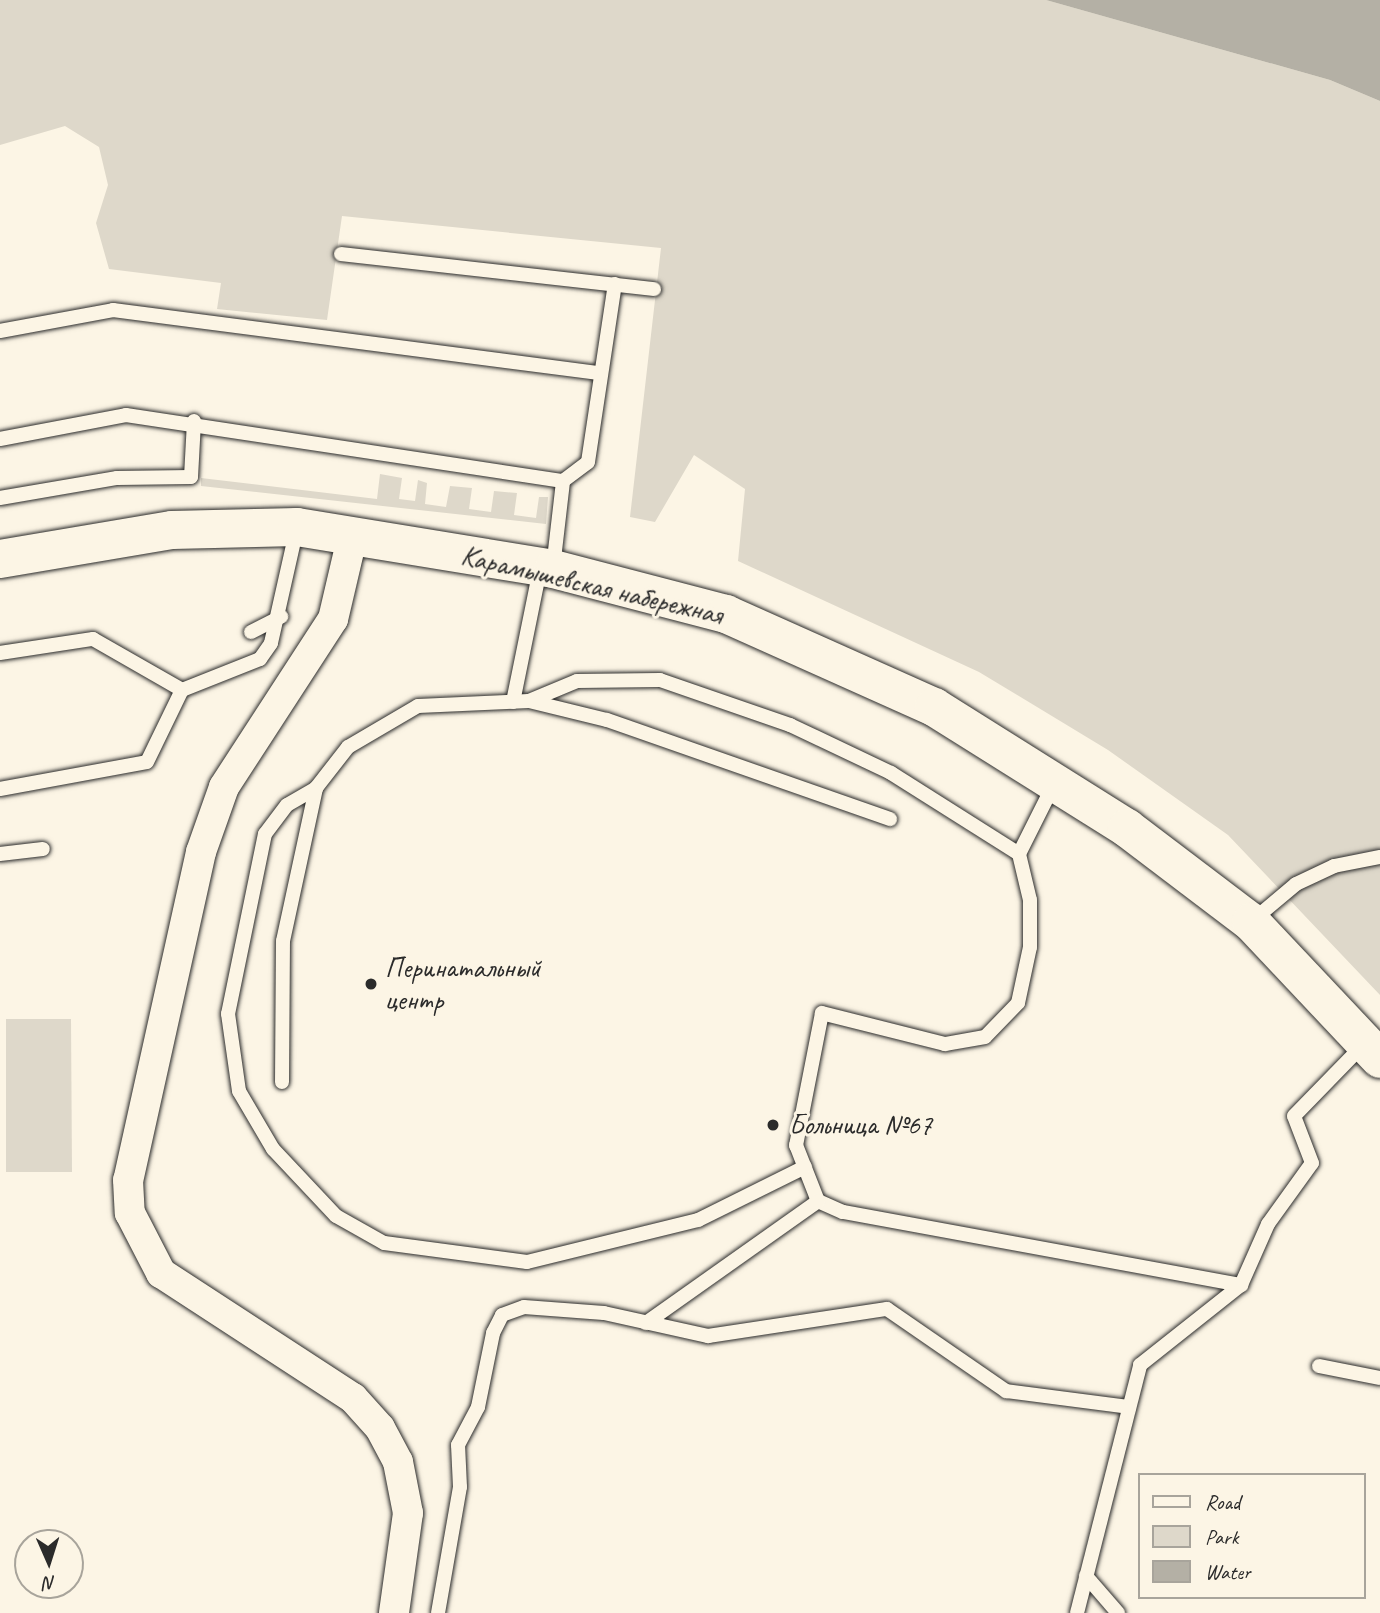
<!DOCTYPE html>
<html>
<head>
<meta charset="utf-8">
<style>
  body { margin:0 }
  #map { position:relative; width:1380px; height:1613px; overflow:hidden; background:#fcf5e5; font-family:Caveat,sans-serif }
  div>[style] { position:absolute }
  .green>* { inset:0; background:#ded8ca }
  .water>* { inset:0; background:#b4b0a5 }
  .roads { filter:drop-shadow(0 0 2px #2b2b2b) drop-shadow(0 0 2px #2b2b2b) }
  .lane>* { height:14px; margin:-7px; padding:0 7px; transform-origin:7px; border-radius:7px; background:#fcf5e5 }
  .street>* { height:30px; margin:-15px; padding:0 15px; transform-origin:15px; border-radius:15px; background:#fcf5e5 }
  .secondary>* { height:38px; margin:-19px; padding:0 19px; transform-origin:19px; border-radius:19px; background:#fcf5e5 }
  .dots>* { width:19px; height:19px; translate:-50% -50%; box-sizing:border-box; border:4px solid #fcf5e5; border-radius:50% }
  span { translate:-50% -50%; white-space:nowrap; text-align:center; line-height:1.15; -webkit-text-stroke:6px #fcf5e5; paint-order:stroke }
  .street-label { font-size:28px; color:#2b2b2b }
  .poi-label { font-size:28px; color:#2b2b2b }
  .left { translate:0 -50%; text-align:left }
  .legend { position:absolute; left:1138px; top:1473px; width:228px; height:126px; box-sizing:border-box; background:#fcf5e5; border:2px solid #a8a49b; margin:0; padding:9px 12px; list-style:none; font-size:21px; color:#2b2b2b }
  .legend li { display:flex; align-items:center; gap:14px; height:35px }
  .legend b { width:35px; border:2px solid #a8a49b }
  .north { position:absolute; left:14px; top:1529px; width:70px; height:70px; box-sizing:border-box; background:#fcf5e5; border:2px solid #a8a49b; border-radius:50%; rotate:177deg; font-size:19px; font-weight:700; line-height:28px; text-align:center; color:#2b2b2b }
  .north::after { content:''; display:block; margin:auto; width:24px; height:32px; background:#2b2b2b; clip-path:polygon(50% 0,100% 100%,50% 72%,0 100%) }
</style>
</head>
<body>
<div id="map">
  <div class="green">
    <i style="clip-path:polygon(0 0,1046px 0,1330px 80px,1380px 101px,1380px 995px,1228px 835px,1108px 750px,979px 672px,738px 561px,745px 489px,694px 455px,655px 522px,630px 517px,661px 248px,342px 216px,327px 320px,217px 309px,221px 283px,109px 269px,96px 223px,108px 185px,99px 147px,65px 126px,0 145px)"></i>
    <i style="clip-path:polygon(380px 474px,402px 478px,399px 499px,415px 501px,418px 480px,427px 483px,425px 504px,446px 507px,450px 486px,472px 488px,469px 509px,491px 512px,494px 491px,517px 493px,514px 515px,536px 518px,539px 497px,548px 497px,546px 524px,201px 486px,201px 478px,377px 499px)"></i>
    <i style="clip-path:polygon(6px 1019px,71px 1019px,72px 1172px,6px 1172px)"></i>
  </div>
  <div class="water">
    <i style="clip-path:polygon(1046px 0,1380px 0,1380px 101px,1330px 80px)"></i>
  </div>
  <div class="roads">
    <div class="lane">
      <i style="left:341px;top:254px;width:315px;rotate:6.4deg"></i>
      <i style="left:0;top:331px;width:115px;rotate:-10.5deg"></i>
      <i style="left:113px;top:310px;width:492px;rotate:7.4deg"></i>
      <i style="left:0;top:439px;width:128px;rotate:-10.8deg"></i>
      <i style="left:126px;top:415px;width:442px;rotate:8.6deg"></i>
      <i style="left:0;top:498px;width:119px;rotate:-9.7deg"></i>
      <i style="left:117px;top:478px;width:74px;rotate:-0.8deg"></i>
      <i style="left:191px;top:477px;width:56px;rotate:-86.9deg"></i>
      <i style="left:553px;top:568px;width:88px;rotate:-83.4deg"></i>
      <i style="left:563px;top:481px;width:31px;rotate:-37deg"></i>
      <i style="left:588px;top:462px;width:180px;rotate:-81.4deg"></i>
      <i style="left:251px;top:632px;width:34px;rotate:-27deg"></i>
      <i style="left:0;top:653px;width:94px;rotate:-8.6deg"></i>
      <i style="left:93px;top:639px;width:103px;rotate:29.8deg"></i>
      <i style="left:529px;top:701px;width:80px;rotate:13.7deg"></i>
      <i style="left:607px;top:720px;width:300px;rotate:19.3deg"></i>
      <i style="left:513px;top:702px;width:136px;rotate:-78.5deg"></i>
      <i style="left:1054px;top:784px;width:78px;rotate:116.6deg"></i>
      <i style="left:1019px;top:854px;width:47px;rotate:76.6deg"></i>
      <i style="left:1030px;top:900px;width:47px;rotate:90deg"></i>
      <i style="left:1030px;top:947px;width:57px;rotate:102.1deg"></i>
      <i style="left:1018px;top:1003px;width:47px;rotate:134.1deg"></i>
      <i style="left:985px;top:1037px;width:41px;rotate:170.1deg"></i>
      <i style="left:945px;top:1044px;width:127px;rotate:-165.9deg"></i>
      <i style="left:822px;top:1013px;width:135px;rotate:101.1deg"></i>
      <i style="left:796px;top:1145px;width:60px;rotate:68.6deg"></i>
      <i style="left:818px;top:1201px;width:27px;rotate:24deg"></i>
      <i style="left:843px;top:1212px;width:405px;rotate:10.4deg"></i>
      <i style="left:0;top:789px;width:149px;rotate:-10.4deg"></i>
      <i style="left:147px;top:762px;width:80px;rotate:-64.1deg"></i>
      <i style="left:182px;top:690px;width:84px;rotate:-21.7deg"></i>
      <i style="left:260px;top:659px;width:19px;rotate:-55deg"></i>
      <i style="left:271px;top:643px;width:118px;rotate:-77.3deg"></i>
      <i style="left:0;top:854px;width:43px;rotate:-6.6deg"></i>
      <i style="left:1252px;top:921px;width:57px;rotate:-40.1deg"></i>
      <i style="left:1296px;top:884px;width:42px;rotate:-25.3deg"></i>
      <i style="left:1334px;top:866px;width:47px;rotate:-11.1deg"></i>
      <i style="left:282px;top:1082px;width:141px;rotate:-89.6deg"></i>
      <i style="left:283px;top:941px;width:157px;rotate:-77.8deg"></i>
      <i style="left:805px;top:1167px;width:119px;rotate:153.6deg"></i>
      <i style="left:698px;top:1220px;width:176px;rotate:166.2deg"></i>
      <i style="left:527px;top:1262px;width:144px;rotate:-172.4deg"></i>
      <i style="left:384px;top:1243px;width:55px;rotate:-150.6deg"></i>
      <i style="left:336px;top:1216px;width:92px;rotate:-133.2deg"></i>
      <i style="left:273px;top:1149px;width:67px;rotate:-120.4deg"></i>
      <i style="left:239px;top:1091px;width:78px;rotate:-98.1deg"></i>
      <i style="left:228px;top:1014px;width:184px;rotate:-78.4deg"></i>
      <i style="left:265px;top:834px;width:36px;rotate:-53deg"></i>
      <i style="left:287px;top:805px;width:34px;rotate:-30deg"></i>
      <i style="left:316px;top:788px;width:52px;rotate:-52deg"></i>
      <i style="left:348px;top:747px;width:81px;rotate:-30.4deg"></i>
      <i style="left:418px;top:706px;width:111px;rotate:-2.6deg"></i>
      <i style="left:529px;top:701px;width:52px;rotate:-22.6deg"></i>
      <i style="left:577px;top:681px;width:83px;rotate:-0.7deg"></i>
      <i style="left:660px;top:680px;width:138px;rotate:19.1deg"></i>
      <i style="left:790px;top:725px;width:112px;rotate:25.4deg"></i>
      <i style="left:891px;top:773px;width:151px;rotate:32.3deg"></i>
      <i style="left:646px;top:1323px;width:211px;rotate:-35.3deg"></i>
      <i style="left:1319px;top:1366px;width:62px;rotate:11.1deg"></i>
      <i style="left:1086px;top:1576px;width:49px;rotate:49.1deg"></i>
      <i style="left:438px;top:1613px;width:128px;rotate:-80.1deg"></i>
      <i style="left:460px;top:1487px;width:42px;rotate:-92.7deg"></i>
      <i style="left:458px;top:1445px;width:43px;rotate:-62.2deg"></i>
      <i style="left:478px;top:1407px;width:76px;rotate:-78.5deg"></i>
      <i style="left:493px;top:1333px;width:20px;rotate:-63deg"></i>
      <i style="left:502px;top:1315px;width:23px;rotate:-20deg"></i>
      <i style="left:524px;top:1307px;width:80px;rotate:4.3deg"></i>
      <i style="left:604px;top:1313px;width:107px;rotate:12.5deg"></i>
      <i style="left:708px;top:1336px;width:181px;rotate:-8.6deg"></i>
      <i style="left:887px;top:1309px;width:145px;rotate:34.6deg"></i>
      <i style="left:1006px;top:1391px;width:124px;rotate:7.4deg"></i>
      <i style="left:1077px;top:1613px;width:256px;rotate:-75.7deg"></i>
      <i style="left:1140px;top:1365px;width:129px;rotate:-38.4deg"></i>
      <i style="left:1241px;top:1285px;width:67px;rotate:-66.1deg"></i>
      <i style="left:1268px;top:1224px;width:75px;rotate:-54.2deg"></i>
      <i style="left:1312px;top:1163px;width:50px;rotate:-111deg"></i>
      <i style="left:1294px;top:1116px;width:100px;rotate:-45.8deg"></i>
    </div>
    <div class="street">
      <i style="left:353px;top:534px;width:87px;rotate:103.2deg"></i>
      <i style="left:333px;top:619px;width:200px;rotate:123deg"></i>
      <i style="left:224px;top:787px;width:69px;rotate:109.5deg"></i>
      <i style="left:201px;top:852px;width:336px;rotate:102.5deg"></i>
      <i style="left:128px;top:1180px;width:33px;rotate:87deg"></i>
      <i style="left:130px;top:1213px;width:68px;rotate:62.7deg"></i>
      <i style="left:161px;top:1273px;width:229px;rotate:33.1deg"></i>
      <i style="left:353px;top:1398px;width:40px;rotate:48deg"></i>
      <i style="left:380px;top:1428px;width:38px;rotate:62deg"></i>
      <i style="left:398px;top:1462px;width:52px;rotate:78.9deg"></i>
      <i style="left:408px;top:1513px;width:101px;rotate:98deg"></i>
    </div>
    <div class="secondary">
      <i style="left:0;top:559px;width:174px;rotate:-9.6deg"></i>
      <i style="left:172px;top:530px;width:125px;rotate:-1.4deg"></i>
      <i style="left:297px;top:527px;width:259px;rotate:9.3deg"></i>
      <i style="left:553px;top:569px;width:179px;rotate:14.6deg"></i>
      <i style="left:726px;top:614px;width:228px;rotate:24.1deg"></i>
      <i style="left:934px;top:707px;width:228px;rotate:32.1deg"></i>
      <i style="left:1127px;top:828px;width:156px;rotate:37.2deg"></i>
      <i style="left:1251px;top:922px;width:188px;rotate:46.7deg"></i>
    </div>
  </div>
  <div class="dots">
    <i style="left:371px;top:984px;background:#2b2b2b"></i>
    <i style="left:773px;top:1125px;background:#2b2b2b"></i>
  </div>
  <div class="street-label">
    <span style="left:592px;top:585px;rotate:13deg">Карамышевская набережная</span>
  </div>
  <div class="poi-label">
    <span class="left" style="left:385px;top:984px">Перинатальный<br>центр</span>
    <span class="left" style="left:789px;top:1125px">Больница №67</span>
  </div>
  <ul class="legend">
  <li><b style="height:9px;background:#fcf5e5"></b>Road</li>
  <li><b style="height:19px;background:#ded8ca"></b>Park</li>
  <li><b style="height:19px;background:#b4b0a5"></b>Water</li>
  </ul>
  <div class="north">N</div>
</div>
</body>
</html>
